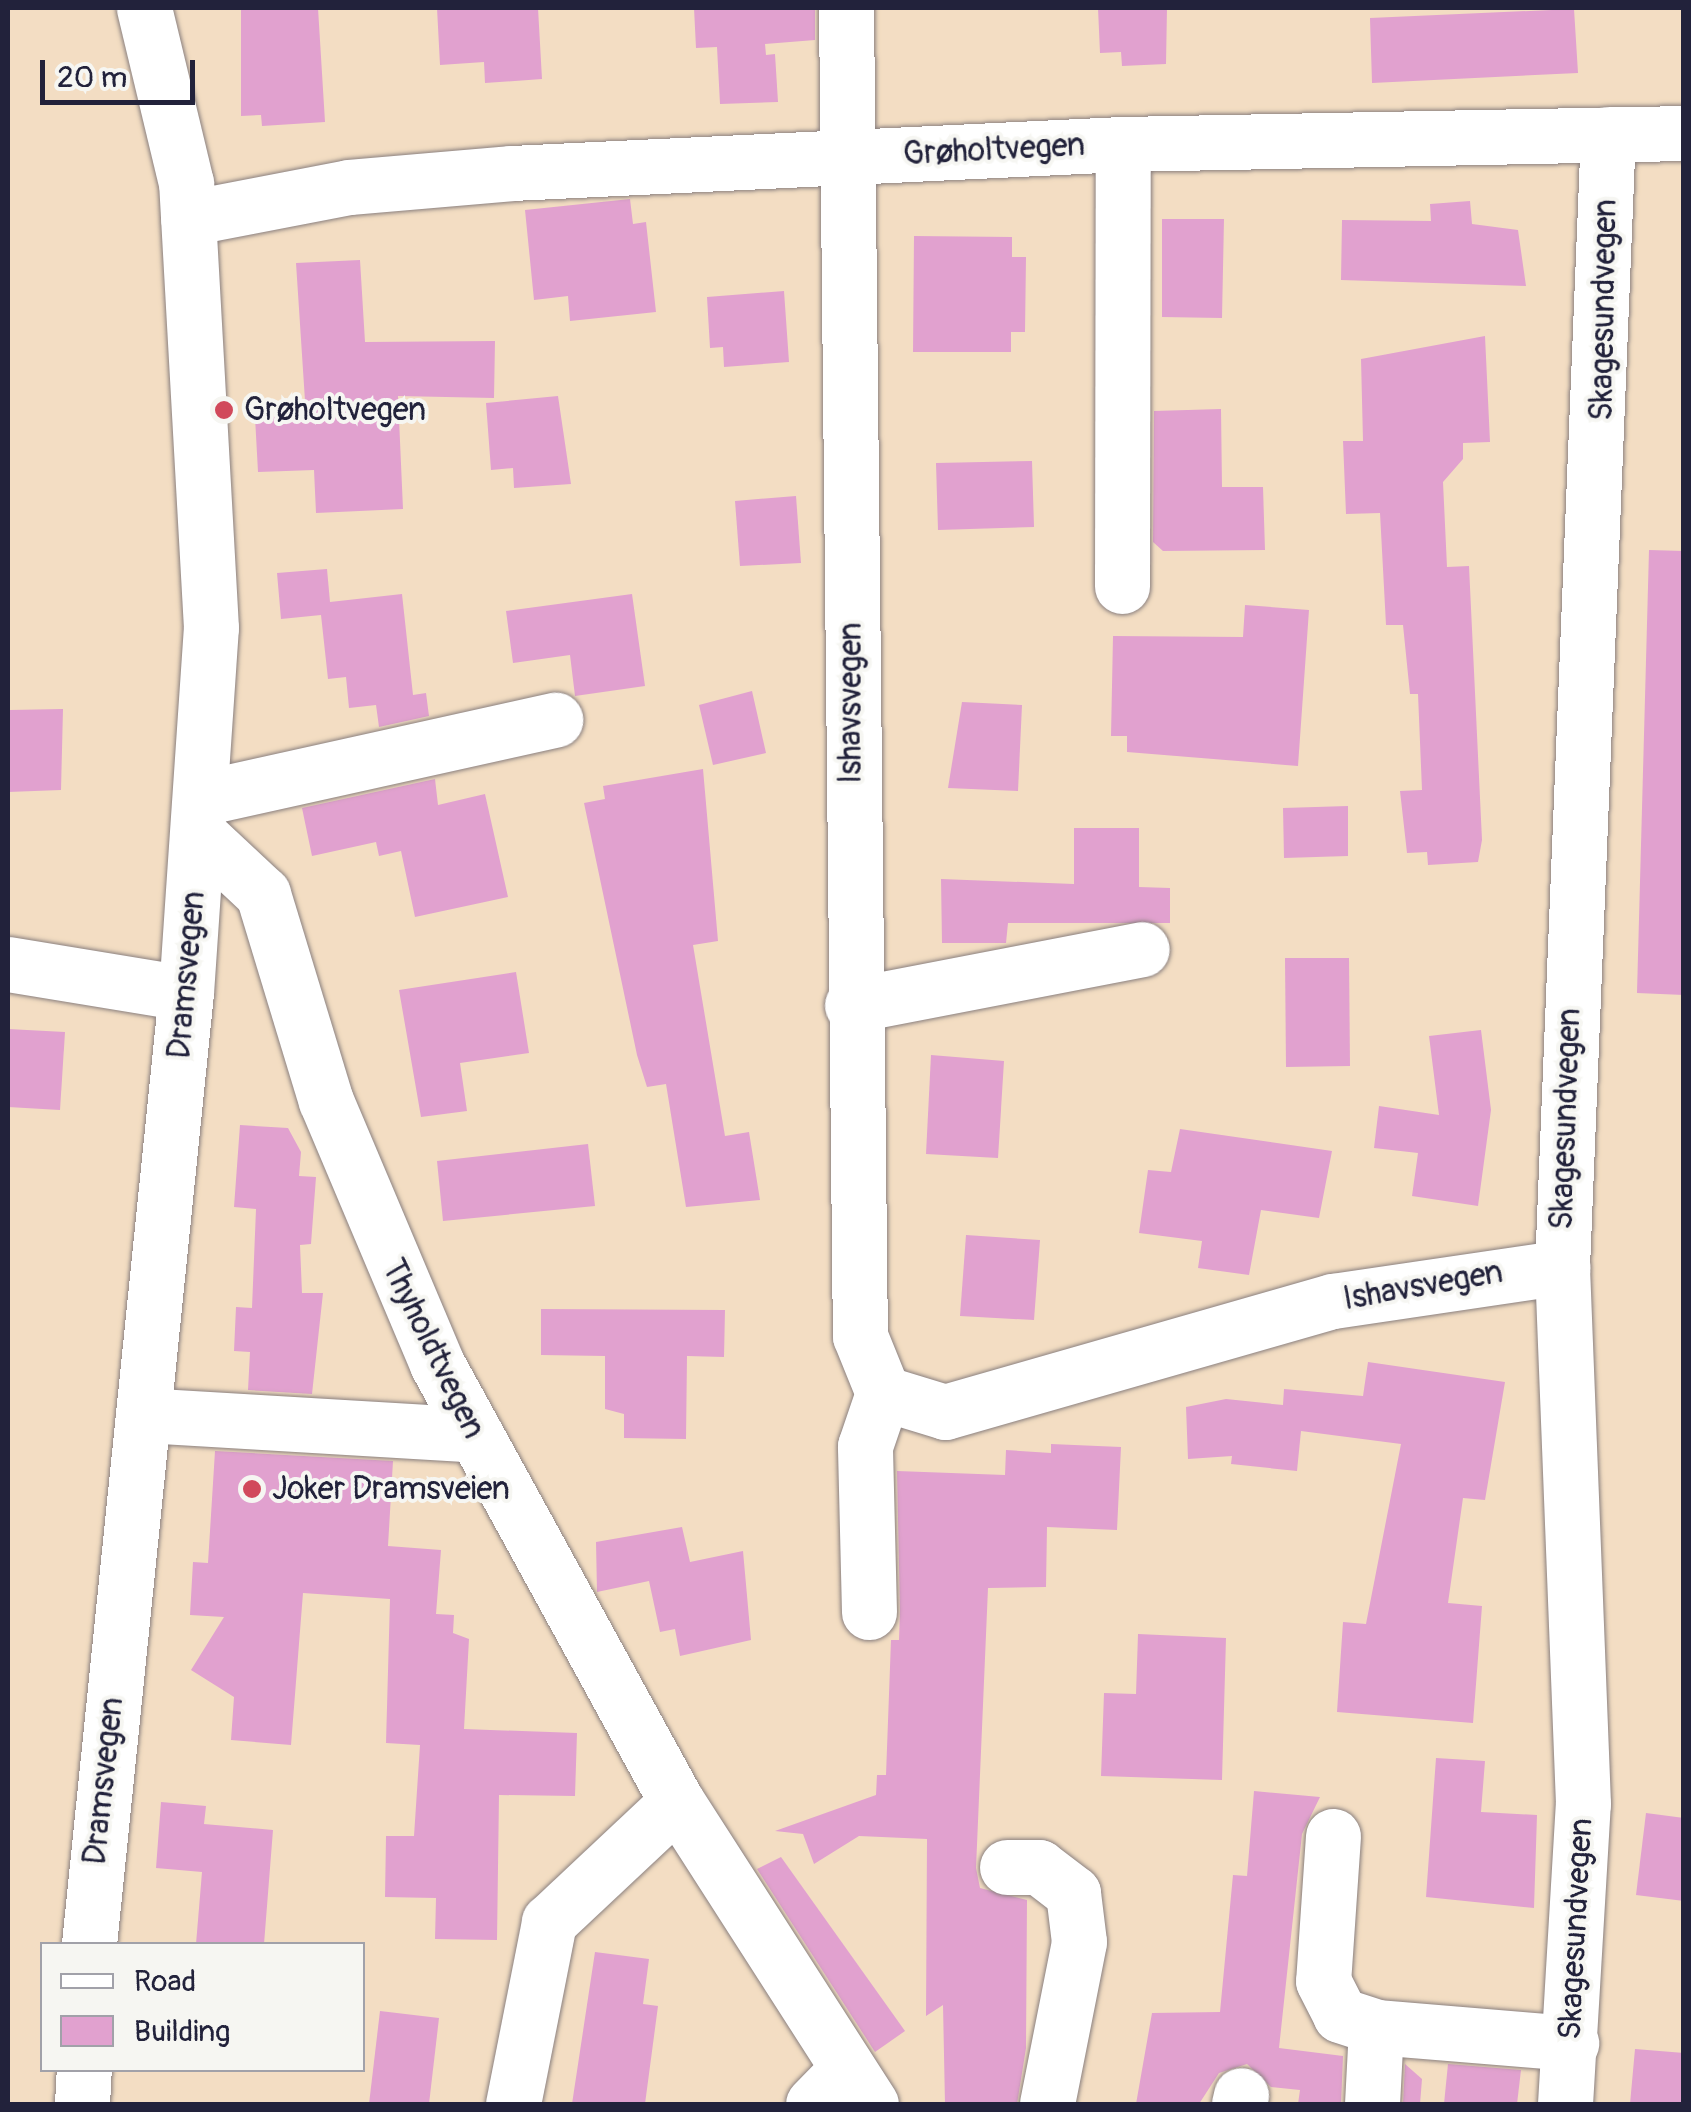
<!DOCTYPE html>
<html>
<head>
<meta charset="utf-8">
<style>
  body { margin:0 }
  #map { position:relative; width:1691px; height:2112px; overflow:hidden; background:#f3ddc3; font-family:Pangolin,sans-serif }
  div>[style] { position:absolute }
  .building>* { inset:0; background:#e1a1cf }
  .roads { filter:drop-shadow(0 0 2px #8a807f) drop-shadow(0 0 2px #8a807f) }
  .minor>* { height:55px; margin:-27.5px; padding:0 27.5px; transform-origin:27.5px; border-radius:27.5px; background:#fff }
  .dots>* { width:28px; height:28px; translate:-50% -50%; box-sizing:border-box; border:5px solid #f6f6f2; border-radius:50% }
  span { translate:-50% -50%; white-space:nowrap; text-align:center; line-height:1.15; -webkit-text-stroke:8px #f6f6f2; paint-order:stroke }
  .street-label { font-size:32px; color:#22223b }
  .poi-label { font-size:32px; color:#22223b }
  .left { translate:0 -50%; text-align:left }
  .frame { position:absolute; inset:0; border:10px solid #22223b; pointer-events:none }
  .legend { position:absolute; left:40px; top:1942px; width:325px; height:130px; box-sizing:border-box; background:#f6f6f2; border:2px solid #a1a1a9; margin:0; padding:12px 18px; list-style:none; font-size:30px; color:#22223b }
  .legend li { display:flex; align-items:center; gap:20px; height:50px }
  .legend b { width:50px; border:2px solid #a1a1a9 }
  .scale { position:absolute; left:40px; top:60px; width:155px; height:45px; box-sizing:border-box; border:5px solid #22223b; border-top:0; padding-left:12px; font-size:30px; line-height:35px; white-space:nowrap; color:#22223b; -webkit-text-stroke:8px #f6f6f2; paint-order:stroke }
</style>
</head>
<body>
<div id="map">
  <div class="building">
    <i style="clip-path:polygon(241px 8px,318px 8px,325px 122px,262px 126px,261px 115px,241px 116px)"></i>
    <i style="clip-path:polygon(437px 8px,538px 8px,542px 79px,485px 83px,484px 62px,440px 65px)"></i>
    <i style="clip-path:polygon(694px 8px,815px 8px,815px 40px,765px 44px,766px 55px,775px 54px,778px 102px,720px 104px,717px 47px,696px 48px)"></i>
    <i style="clip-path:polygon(1098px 8px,1167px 8px,1166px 64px,1122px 66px,1121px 52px,1100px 53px)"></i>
    <i style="clip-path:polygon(1574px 9px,1578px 73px,1372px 83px,1370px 18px)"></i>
    <i style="clip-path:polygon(630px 199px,633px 224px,646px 222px,656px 312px,570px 321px,568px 296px,534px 300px,525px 210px)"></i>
    <i style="clip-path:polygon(1470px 201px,1472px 224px,1518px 230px,1526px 286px,1341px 280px,1342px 220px,1431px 221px,1430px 204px)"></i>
    <i style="clip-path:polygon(1162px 219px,1224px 219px,1222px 318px,1162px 317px)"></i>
    <i style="clip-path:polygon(914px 236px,1012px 237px,1012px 257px,1026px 257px,1025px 332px,1011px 332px,1011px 352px,913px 352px)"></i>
    <i style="clip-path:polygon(360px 260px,365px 342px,495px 341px,494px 398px,398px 396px,403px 509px,316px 513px,314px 470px,258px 472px,255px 417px,306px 416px,296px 263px)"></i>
    <i style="clip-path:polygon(784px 291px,789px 362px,724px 367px,723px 347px,710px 348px,707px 297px)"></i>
    <i style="clip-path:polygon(1485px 336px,1490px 442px,1463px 443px,1463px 459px,1443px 482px,1447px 567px,1469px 566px,1482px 840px,1478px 862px,1428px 865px,1427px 852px,1407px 853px,1400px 791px,1422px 790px,1418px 694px,1410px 694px,1403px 625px,1386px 625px,1380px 513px,1346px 514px,1343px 441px,1363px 441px,1361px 359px)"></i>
    <i style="clip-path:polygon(558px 396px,571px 484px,514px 488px,513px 468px,491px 470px,486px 403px)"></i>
    <i style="clip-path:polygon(1221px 409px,1222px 487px,1263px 487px,1265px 550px,1163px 551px,1153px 542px,1154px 411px)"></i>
    <i style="clip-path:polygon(1032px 461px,1034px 527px,938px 530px,936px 463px)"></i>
    <i style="clip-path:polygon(796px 496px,801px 563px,740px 566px,735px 501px)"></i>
    <i style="clip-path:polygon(1649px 550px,1684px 551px,1684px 995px,1637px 993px)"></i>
    <i style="clip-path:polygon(327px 569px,330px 602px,402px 594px,413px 695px,426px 693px,429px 716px,379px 727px,376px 705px,349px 708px,346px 677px,328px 679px,321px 615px,281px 619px,277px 573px)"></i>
    <i style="clip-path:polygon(632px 594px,645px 686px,575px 696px,570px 655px,513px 663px,506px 611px)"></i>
    <i style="clip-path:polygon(1245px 605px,1309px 610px,1298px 766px,1127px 752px,1127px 736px,1111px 736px,1113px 636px,1243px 637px)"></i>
    <i style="clip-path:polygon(752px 691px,766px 753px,713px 765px,699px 705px)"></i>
    <i style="clip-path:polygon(962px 702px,1022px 705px,1018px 791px,948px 788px)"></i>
    <i style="clip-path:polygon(63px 709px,61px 790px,8px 792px,10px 710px)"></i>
    <i style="clip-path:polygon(703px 769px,718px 941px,693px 945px,725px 1136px,749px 1132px,760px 1200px,686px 1207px,666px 1084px,647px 1087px,637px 1055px,584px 803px,605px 799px,603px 786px)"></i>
    <i style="clip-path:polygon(435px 779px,438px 805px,485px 794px,508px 897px,415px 917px,401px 851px,379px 856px,376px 842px,312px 856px,302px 808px)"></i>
    <i style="clip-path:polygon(1348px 806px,1348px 856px,1284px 858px,1283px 808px)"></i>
    <i style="clip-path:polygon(1074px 828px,1139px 828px,1139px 887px,1170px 888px,1170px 923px,1008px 923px,1006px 943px,942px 943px,941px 879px,1074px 884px)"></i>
    <i style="clip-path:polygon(1285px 958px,1349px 958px,1350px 1066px,1286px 1067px)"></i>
    <i style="clip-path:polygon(516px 972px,529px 1053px,460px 1063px,467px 1111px,421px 1117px,399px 990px)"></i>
    <i style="clip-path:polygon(8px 1029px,65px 1032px,60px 1110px,8px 1107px)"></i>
    <i style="clip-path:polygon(1481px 1030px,1491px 1110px,1478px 1206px,1412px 1196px,1418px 1153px,1374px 1148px,1379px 1106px,1439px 1115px,1429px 1036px)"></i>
    <i style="clip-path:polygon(931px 1055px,1004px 1061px,998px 1158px,926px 1154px)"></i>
    <i style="clip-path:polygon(240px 1125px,288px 1128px,301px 1152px,299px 1176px,316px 1177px,311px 1244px,300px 1245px,302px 1293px,323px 1293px,312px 1394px,248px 1390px,250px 1352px,234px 1351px,236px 1307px,252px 1308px,256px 1209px,234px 1207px)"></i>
    <i style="clip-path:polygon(1180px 1129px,1332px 1151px,1319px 1218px,1261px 1210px,1249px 1275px,1198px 1268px,1202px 1241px,1139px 1233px,1148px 1170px,1171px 1172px)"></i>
    <i style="clip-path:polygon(588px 1144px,595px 1206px,443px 1221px,437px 1161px)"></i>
    <i style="clip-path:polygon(966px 1235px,1040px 1240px,1034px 1320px,960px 1316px)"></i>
    <i style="clip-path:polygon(541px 1309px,725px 1310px,724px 1357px,687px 1356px,686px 1439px,624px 1438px,624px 1414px,605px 1409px,605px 1356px,541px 1355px)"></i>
    <i style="clip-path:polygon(1368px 1362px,1505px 1382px,1485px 1500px,1463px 1498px,1448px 1603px,1482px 1606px,1473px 1723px,1337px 1712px,1343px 1622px,1366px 1624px,1401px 1444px,1301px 1431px,1297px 1471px,1231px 1464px,1232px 1456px,1188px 1459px,1186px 1407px,1226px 1399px,1283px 1405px,1284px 1389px,1363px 1396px)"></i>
    <i style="clip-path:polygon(1051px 1444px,1121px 1447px,1117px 1530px,1047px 1527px,1046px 1587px,988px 1588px,976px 1868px,980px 1888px,1027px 1900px,1026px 2048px,1017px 2104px,945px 2104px,943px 2005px,926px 2016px,927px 1839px,859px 1836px,814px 1864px,803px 1834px,775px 1831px,876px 1795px,877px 1775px,886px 1775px,891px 1640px,899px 1640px,900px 1611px,897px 1471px,1005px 1475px,1006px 1450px,1051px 1453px)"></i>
    <i style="clip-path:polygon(215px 1451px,393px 1461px,388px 1546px,441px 1550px,436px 1614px,454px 1615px,453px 1633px,469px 1639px,464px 1729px,577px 1733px,575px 1796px,499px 1795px,497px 1940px,435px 1939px,436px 1898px,385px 1897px,386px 1836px,414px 1836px,420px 1745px,386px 1743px,390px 1599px,303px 1593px,291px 1745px,231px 1740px,234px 1697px,191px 1670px,224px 1617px,190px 1615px,193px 1562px,208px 1563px)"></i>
    <i style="clip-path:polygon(682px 1527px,690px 1562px,743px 1551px,751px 1640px,680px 1656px,675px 1629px,660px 1632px,649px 1581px,597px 1592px,596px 1542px)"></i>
    <i style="clip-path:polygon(1138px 1634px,1226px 1638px,1222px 1780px,1101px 1776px,1104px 1693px,1136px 1694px)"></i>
    <i style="clip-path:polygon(1436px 1758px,1485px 1761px,1481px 1812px,1537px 1815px,1534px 1908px,1426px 1897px)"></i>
    <i style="clip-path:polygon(1254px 1791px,1320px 1797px,1302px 1834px,1279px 2048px,1343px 2056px,1341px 2104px,1298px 2104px,1300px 2090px,1271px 2087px,1247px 2064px,1219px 2073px,1199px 2104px,1136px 2104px,1152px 2013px,1220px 2012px,1233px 1875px,1247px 1876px)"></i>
    <i style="clip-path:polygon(161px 1802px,206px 1806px,204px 1824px,273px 1830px,264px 1944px,196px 1944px,202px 1872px,156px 1868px)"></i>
    <i style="clip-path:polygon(1646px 1813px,1684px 1818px,1684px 1901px,1636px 1895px)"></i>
    <i style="clip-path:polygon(781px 1857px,905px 2031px,875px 2052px,757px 1869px)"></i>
    <i style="clip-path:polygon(595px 1952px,649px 1959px,643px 2004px,658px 2006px,645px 2104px,572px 2104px)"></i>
    <i style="clip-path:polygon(380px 2011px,439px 2018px,429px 2104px,369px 2104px)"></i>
    <i style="clip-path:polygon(1635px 2049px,1684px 2053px,1684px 2104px,1630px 2104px)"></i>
    <i style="clip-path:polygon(1405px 2064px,1422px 2079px,1420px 2104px,1403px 2104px)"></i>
    <i style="clip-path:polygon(1448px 2064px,1521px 2070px,1517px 2104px,1444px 2104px)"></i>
  </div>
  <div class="roads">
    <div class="minor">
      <i style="left:846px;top:8px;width:1328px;rotate:89.4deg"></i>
      <i style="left:860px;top:1336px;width:61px;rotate:68deg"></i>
      <i style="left:883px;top:1393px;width:65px;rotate:17deg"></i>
      <i style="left:945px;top:1412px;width:404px;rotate:-16deg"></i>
      <i style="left:1333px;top:1301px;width:232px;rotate:-8.4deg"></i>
      <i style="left:188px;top:218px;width:164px;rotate:-10.9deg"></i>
      <i style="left:349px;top:187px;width:164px;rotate:-4.9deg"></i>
      <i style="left:512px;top:173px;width:612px;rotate:-2.72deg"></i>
      <i style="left:1123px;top:144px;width:561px;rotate:-1.12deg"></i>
      <i style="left:1122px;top:586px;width:442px;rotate:-89.9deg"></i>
      <i style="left:202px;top:798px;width:362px;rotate:-12.5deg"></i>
      <i style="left:200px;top:835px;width:86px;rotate:43.1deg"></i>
      <i style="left:263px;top:894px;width:216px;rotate:73.1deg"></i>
      <i style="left:326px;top:1101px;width:285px;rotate:67.1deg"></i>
      <i style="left:437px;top:1364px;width:499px;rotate:61.3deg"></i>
      <i style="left:677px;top:1802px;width:359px;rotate:57.3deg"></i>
      <i style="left:8px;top:964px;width:180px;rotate:9.3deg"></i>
      <i style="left:852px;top:1005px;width:295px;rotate:-10.9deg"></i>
      <i style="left:143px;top:1415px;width:333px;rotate:3.4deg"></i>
      <i style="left:869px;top:1612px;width:166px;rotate:-91.4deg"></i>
      <i style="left:865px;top:1446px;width:56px;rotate:-71.2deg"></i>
      <i style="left:1333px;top:1836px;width:145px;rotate:93.9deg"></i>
      <i style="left:1323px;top:1981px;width:38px;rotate:63deg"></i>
      <i style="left:1340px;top:2015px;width:38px;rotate:18deg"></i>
      <i style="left:1376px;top:2027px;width:196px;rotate:4.7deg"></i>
      <i style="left:1007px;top:1867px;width:32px"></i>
      <i style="left:1039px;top:1867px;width:43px;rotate:37.4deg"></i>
      <i style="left:1073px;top:1893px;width:49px;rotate:83deg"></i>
      <i style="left:1079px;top:1942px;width:165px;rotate:101.2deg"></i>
      <i style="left:89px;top:1944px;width:956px;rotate:-84.18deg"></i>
      <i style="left:186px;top:993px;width:366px;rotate:-86.1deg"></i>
      <i style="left:211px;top:628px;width:446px;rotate:-93.2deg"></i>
      <i style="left:186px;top:183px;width:180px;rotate:-103.5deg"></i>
      <i style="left:82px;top:2104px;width:34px;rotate:-87deg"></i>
      <i style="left:513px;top:2104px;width:186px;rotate:-78.8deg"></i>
      <i style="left:549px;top:1922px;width:175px;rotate:-43.2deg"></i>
      <i style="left:813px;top:2104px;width:49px;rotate:-45.8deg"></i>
      <i style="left:1239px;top:2104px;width:9px;rotate:-77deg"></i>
      <i style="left:1372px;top:2104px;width:77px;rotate:-87deg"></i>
      <i style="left:1565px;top:2104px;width:301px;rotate:-86.6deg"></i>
      <i style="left:1583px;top:1804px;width:537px;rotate:-92.24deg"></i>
      <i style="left:1562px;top:1267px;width:1134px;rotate:-87.68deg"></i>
    </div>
  </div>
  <div class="dots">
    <i style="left:224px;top:410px;background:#d1495b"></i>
    <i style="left:252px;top:1489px;background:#d1495b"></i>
  </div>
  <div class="street-label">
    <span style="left:994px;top:150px;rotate:-3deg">Grøholtvegen</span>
    <span style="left:1604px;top:310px;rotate:-89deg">Skagesundvegen</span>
    <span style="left:851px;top:703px;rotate:-90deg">Ishavsvegen</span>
    <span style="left:187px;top:975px;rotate:-85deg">Dramsvegen</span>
    <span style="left:1566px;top:1119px;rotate:-88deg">Skagesundvegen</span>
    <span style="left:1423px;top:1286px;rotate:-10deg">Ishavsvegen</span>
    <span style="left:433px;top:1349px;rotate:64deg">Thyholdtvegen</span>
    <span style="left:104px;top:1781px;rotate:-84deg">Dramsvegen</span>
    <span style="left:1576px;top:1929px;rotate:-87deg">Skagesundvegen</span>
  </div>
  <div class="poi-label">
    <span class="left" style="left:244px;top:410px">Grøholtvegen</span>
    <span class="left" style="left:272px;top:1489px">Joker Dramsveien</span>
  </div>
  <div class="frame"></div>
  <ul class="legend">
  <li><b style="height:12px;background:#fff"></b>Road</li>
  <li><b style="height:28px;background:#e1a1cf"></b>Building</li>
  </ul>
  <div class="scale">20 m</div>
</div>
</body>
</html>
